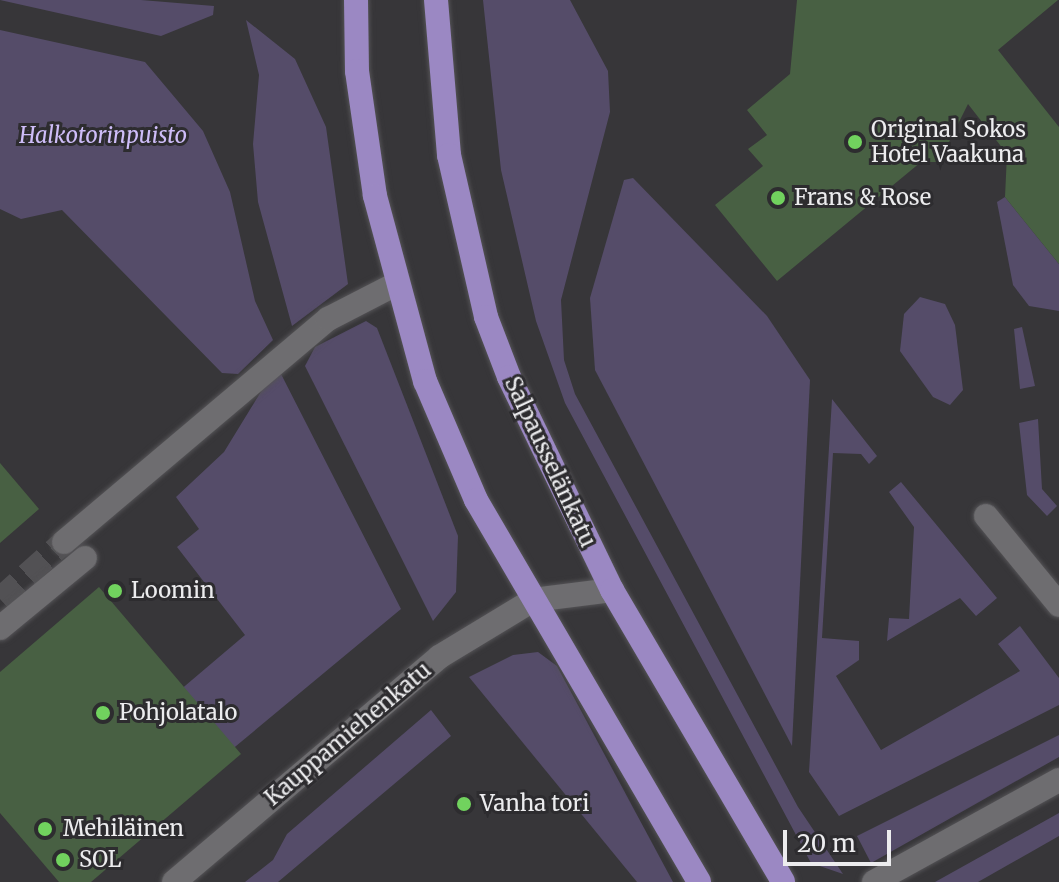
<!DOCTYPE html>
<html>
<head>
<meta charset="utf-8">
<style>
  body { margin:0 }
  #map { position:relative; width:1059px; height:882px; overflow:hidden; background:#373639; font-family:Merriweather,serif }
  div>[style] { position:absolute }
  .green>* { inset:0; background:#554c69 }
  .building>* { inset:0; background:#486043 }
  .minor-tunnel>* { height:24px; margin-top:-12px; transform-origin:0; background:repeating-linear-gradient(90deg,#525154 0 24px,transparent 0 36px) }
  .roads { filter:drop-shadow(0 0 2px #545356) drop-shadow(0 0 2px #545356) }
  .minor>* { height:24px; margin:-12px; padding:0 12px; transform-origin:12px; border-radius:12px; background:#6e6d70 }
  .major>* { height:24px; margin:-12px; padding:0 12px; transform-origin:12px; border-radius:12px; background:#9b88c3 }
  .dots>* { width:22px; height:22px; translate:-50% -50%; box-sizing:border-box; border:4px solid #2d2c2f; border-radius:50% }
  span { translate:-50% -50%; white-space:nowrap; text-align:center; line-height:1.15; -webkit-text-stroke:6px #2d2c2f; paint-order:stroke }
  .poi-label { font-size:22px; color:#ececee }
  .left { translate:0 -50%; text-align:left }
  .park-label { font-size:22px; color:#cebdf8; font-style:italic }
  .street-label { font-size:22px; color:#ececee }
  .scale { position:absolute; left:783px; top:830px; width:108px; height:36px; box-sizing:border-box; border:4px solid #ececee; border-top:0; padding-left:10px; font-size:24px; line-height:28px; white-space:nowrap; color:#ececee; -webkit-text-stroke:6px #2d2c2f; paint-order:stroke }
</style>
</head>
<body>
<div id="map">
  <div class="green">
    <i style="clip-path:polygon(0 0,141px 0,214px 6px,213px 15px,161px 36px)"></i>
    <i style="clip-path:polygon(483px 0,570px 0,608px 71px,610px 112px,561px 300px,564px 360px,575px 394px,798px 807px,843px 874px,811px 863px,565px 403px,536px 321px,501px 170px)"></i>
    <i style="clip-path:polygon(246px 20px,295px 59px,326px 127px,348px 284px,292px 326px,258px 202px,253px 144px,259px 75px)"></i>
    <i style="clip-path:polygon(0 30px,145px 62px,203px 131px,230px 192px,255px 301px,273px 340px,238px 374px,222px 373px,62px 210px,21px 219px,0 209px)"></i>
    <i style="clip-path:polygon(633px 178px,767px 316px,810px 380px,792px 746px,595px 370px,590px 298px,624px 180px)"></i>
    <i style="clip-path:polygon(1005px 197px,1059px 264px,1059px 311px,1029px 306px,1013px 285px,997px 202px)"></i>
    <i style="clip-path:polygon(920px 297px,945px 304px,955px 325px,963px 390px,950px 405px,933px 397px,900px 351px,904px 314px)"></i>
    <i style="clip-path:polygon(366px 321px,377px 328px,458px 536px,456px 592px,433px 621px,305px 366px,315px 347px)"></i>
    <i style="clip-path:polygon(1022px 327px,1035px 386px,1020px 389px,1014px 329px)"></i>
    <i style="clip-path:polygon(281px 374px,401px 609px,230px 751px,179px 691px,245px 635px,177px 547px,199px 529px,176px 497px,224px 452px,262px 390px)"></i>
    <i style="clip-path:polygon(832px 399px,877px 456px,869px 464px,861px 454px,833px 453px,822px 638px,859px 641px,859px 660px,836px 676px,881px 750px,1020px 671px,998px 644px,1020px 626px,1059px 678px,1059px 705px,839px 816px,809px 772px)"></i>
    <i style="clip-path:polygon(1038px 419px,1042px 489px,1057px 506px,1047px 516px,1027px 495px,1019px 423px)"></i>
    <i style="clip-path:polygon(901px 482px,997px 598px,976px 616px,960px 598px,887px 641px,889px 618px,909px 619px,914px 527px,889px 492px)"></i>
    <i style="clip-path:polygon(538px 652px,557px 666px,673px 882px,637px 882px,469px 677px,513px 655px)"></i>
    <i style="clip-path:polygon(431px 710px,451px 736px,278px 882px,245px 882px,273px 860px,287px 834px)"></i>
    <i style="clip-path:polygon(1059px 735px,1059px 757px,871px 863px,857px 836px)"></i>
    <i style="clip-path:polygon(1059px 813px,1059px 836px,978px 882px,935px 882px)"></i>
  </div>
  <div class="building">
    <i style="clip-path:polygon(797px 0,1058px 0,998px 50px,1059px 127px,1059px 264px,1005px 197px,1007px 154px,968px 104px,939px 162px,921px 162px,777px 281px,715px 205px,763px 166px,748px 149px,767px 135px,747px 110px,790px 74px)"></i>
    <i style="clip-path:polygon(0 463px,39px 509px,0 543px)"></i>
    <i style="clip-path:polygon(99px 587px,241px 754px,91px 882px,59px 882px,0 813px,0 672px)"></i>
  </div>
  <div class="minor-tunnel">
    <i style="left:0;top:599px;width:86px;rotate:-41.7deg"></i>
  </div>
  <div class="roads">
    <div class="minor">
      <i style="left:986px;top:516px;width:115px;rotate:50.6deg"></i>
      <i style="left:64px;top:542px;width:346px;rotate:-40.2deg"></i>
      <i style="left:328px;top:319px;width:74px;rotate:-27.3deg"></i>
      <i style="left:0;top:628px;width:110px;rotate:-39.5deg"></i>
      <i style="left:174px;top:882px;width:348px;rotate:-40.3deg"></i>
      <i style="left:439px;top:657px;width:110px;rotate:-31.2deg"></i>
      <i style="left:533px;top:600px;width:80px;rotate:-7.2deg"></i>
      <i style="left:874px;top:882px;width:211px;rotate:-28.9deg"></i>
    </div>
    <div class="major">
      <i style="left:356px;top:0;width:71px;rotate:89.2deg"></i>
      <i style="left:357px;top:71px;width:126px;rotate:81.8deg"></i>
      <i style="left:375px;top:196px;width:192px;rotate:74.9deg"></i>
      <i style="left:425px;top:381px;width:129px;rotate:66.8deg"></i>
      <i style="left:476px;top:500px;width:442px;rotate:59.7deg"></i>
      <i style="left:436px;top:0;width:156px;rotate:85.2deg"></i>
      <i style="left:449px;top:155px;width:166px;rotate:77.1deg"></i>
      <i style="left:486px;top:317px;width:64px;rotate:69deg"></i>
      <i style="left:509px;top:377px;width:237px;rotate:64.2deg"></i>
      <i style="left:612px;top:590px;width:338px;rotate:59.6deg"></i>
    </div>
  </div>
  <div class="dots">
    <i style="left:855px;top:142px;background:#71d25e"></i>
    <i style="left:778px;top:198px;background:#71d25e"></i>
    <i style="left:115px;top:591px;background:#71d25e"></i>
    <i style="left:103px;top:713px;background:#71d25e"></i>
    <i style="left:464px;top:804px;background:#71d25e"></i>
    <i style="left:45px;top:829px;background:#71d25e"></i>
    <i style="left:63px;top:860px;background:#71d25e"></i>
  </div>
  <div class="poi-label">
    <span class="left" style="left:871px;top:142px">Original Sokos<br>Hotel Vaakuna</span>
    <span class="left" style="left:794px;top:198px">Frans &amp; Rose</span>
    <span class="left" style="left:131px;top:591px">Loomin</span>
    <span class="left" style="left:119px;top:713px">Pohjolatalo</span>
    <span class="left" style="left:480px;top:804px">Vanha tori</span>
    <span class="left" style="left:63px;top:829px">Mehiläinen</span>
    <span class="left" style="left:79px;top:860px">SOL</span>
  </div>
  <div class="park-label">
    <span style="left:103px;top:136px">Halkotorinpuisto</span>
  </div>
  <div class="street-label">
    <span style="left:550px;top:462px;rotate:65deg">Salpausselänkatu</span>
    <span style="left:348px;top:734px;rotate:-40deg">Kauppamiehenkatu</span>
  </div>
  <div class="scale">20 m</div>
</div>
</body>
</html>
